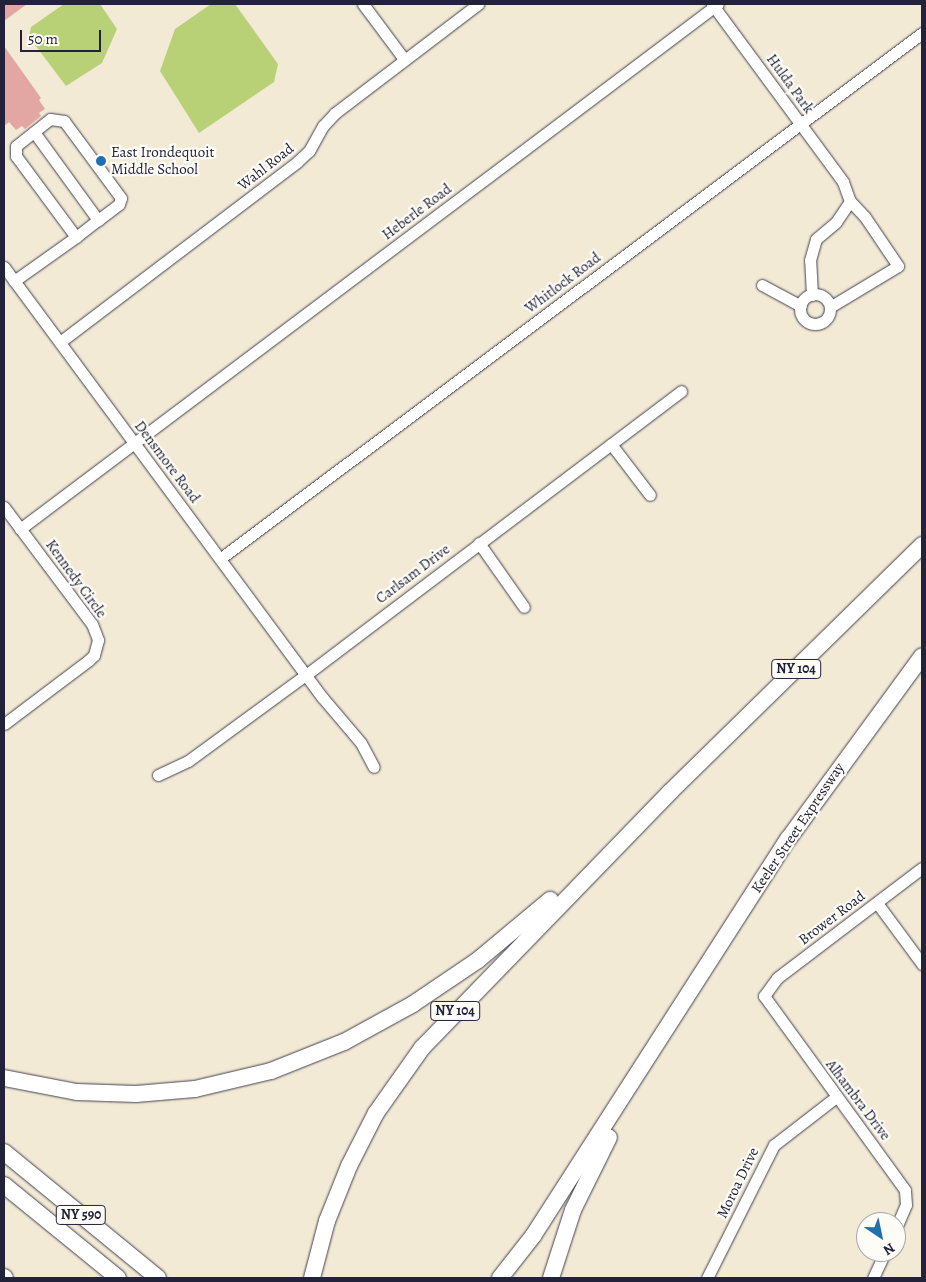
<!DOCTYPE html>
<html>
<head>
<meta charset="utf-8">
<style>
  body { margin:0 }
  #map { position:relative; width:926px; height:1282px; overflow:hidden; background:#f2ead4; font-family:Alegreya,serif }
  div>[style] { position:absolute }
  .green>* { inset:0; background:#b9d176 }
  .building>* { inset:0; background:#e2a7a2 }
  .roads { filter:drop-shadow(0 0 1px #414052) drop-shadow(0 0 1px #414052) }
  .minor>* { height:11px; margin:-5.5px; padding:0 5.5px; transform-origin:5.5px; border-radius:5.5px; background:#fff }
  .minor>.ring { margin:-5.5px; padding:0; box-sizing:content-box; background:none; border:11px solid #fff; border-radius:50% }
  .highway>* { height:16px; margin:-8px; padding:0 8px; transform-origin:8px; border-radius:8px; background:#fff }
  .dots>* { width:14px; height:14px; translate:-50% -50%; box-sizing:border-box; border:2px solid #fdfcf7; border-radius:50% }
  span { translate:-50% -50%; white-space:nowrap; text-align:center; line-height:1.15; -webkit-text-stroke:4.5px #fdfcf7; paint-order:stroke }
  .shield-label span { padding:1px 4px; background:#fdfcf7; border:1px solid; border-radius:4px; -webkit-text-stroke-width:0 }
  .shield-label { font-size:14px; color:#22223b; font-weight:700 }
  .street-label { font-size:15px; color:#22223b }
  .poi-label { font-size:15px; color:#22223b }
  .left { translate:0 -50%; text-align:left }
  .frame { position:absolute; inset:0; border:5px solid #22223b; pointer-events:none }
  .north { position:absolute; left:856px; top:1212px; width:50px; height:50px; box-sizing:border-box; background:#fdfcf7; border:1px solid #a5a5ac; border-radius:50%; rotate:146deg; font-size:14px; font-weight:700; line-height:20px; text-align:center; color:#22223b }
  .north::after { content:''; display:block; margin:auto; width:18px; height:22px; background:#1f6fb2; clip-path:polygon(50% 0,100% 100%,50% 72%,0 100%) }
  .scale { position:absolute; left:20px; top:30px; width:81px; height:22px; box-sizing:border-box; border:2px solid #22223b; border-top:0; padding-left:6px; font-size:15px; line-height:18px; white-space:nowrap; color:#22223b; -webkit-text-stroke:4px #fdfcf7; paint-order:stroke }
</style>
</head>
<body>
<div id="map">
  <div class="green">
    <i style="clip-path:polygon(64px 4px,100px 4px,117px 29px,102px 63px,66px 86px,29px 37px,31px 27px)"></i>
    <i style="clip-path:polygon(211px 4px,235px 4px,278px 64px,274px 82px,199px 133px,160px 71px,175px 29px)"></i>
  </div>
  <div class="building">
    <i style="clip-path:polygon(4px 4px,27px 4px,4px 21px)"></i>
    <i style="clip-path:polygon(4px 46px,41px 98px,39px 100px,45px 109px,39px 113px,41px 116px,25px 129px,22px 126px,16px 130px,9px 122px,4px 126px)"></i>
  </div>
  <div class="roads">
    <div class="minor">
      <i style="left:363px;top:4px;width:69px;rotate:53.3deg"></i>
      <i style="left:712px;top:4px;width:221px;rotate:53.6deg"></i>
      <i style="left:843px;top:182px;width:20px;rotate:70deg"></i>
      <i style="left:850px;top:201px;width:22px;rotate:47deg"></i>
      <i style="left:865px;top:217px;width:59px;rotate:56deg"></i>
      <i style="left:898px;top:266px;width:79px;rotate:148.9deg"></i>
      <i style="left:34px;top:132px;width:109px;rotate:54deg"></i>
      <i style="left:4px;top:267px;width:535px;rotate:53.52deg"></i>
      <i style="left:322px;top:697px;width:60px;rotate:49.7deg"></i>
      <i style="left:361px;top:743px;width:27px;rotate:62deg"></i>
      <i style="left:14px;top:281px;width:76px;rotate:-35.4deg"></i>
      <i style="left:76px;top:237px;width:28px;rotate:-38deg"></i>
      <i style="left:98px;top:220px;width:26px;rotate:-37deg"></i>
      <i style="left:119px;top:204px;width:6px;rotate:-72deg"></i>
      <i style="left:121px;top:198px;width:96px;rotate:-126.5deg"></i>
      <i style="left:64px;top:121px;width:14px;rotate:-172deg"></i>
      <i style="left:50px;top:119px;width:43px;rotate:141.5deg"></i>
      <i style="left:16px;top:146px;width:10px;rotate:90deg"></i>
      <i style="left:16px;top:156px;width:101px;rotate:53.5deg"></i>
      <i style="left:762px;top:285px;width:44px;rotate:28.3deg"></i>
      <i class="ring" style="left:800px;top:294px;width:19px;height:19px"></i>
      <i style="left:812px;top:295px;width:35px;rotate:-93deg"></i>
      <i style="left:810px;top:260px;width:22px;rotate:-74deg"></i>
      <i style="left:816px;top:239px;width:26px;rotate:-40deg"></i>
      <i style="left:836px;top:222px;width:25px;rotate:-56deg"></i>
      <i style="left:60px;top:342px;width:298px;rotate:-37.2deg"></i>
      <i style="left:297px;top:162px;width:16px;rotate:-43deg"></i>
      <i style="left:309px;top:151px;width:29px;rotate:-61deg"></i>
      <i style="left:323px;top:126px;width:18px;rotate:-47deg"></i>
      <i style="left:335px;top:113px;width:180px;rotate:-37.3deg"></i>
      <i style="left:611px;top:444px;width:64px;rotate:52.6deg"></i>
      <i style="left:4px;top:507px;width:146px;rotate:53.1deg"></i>
      <i style="left:92px;top:624px;width:17px;rotate:69deg"></i>
      <i style="left:98px;top:640px;width:16px;rotate:105deg"></i>
      <i style="left:94px;top:655px;width:7px;rotate:135deg"></i>
      <i style="left:89px;top:660px;width:106px;rotate:143deg"></i>
      <i style="left:20px;top:529px;width:873px;rotate:-36.95deg"></i>
      <i style="left:479px;top:543px;width:78px;rotate:54.9deg"></i>
      <i style="left:221px;top:558px;width:876px;rotate:-36.83deg"></i>
      <i style="left:158px;top:775px;width:33px;rotate:-25deg"></i>
      <i style="left:188px;top:761px;width:147px;rotate:-36.2deg"></i>
      <i style="left:307px;top:674px;width:469px;rotate:-37.1deg"></i>
      <i style="left:877px;top:903px;width:76px;rotate:53.6deg"></i>
      <i style="left:896px;top:1228px;width:25px;rotate:-67deg"></i>
      <i style="left:906px;top:1205px;width:15px;rotate:-94deg"></i>
      <i style="left:905px;top:1190px;width:240px;rotate:-126deg"></i>
      <i style="left:764px;top:996px;width:22px;rotate:-54deg"></i>
      <i style="left:777px;top:978px;width:182px;rotate:-37.2deg"></i>
      <i style="left:707px;top:1278px;width:149px;rotate:-63.3deg"></i>
      <i style="left:774px;top:1145px;width:78px;rotate:-37.7deg"></i>
      <i style="left:873px;top:1278px;width:29px;rotate:-65deg"></i>
    </div>
    <div class="highway">
      <i style="left:4px;top:1078px;width:74px;rotate:10.9deg"></i>
      <i style="left:77px;top:1092px;width:59px;rotate:1.9deg"></i>
      <i style="left:136px;top:1094px;width:59px;rotate:-4.8deg"></i>
      <i style="left:195px;top:1089px;width:78px;rotate:-13.3deg"></i>
      <i style="left:271px;top:1071px;width:79px;rotate:-21.7deg"></i>
      <i style="left:344px;top:1042px;width:79px;rotate:-28.8deg"></i>
      <i style="left:413px;top:1004px;width:78px;rotate:-34.1deg"></i>
      <i style="left:478px;top:960px;width:94px;rotate:-39.8deg"></i>
      <i style="left:4px;top:1152px;width:199px;rotate:39.3deg"></i>
      <i style="left:4px;top:1185px;width:147px;rotate:39.2deg"></i>
      <i style="left:4px;top:1277px;width:1px;rotate:45deg"></i>
      <i style="left:312px;top:1278px;width:59px;rotate:-75.3deg"></i>
      <i style="left:327px;top:1221px;width:59px;rotate:-68.2deg"></i>
      <i style="left:349px;top:1166px;width:59px;rotate:-63deg"></i>
      <i style="left:376px;top:1113px;width:80px;rotate:-54.7deg"></i>
      <i style="left:422px;top:1048px;width:356px;rotate:-45.9deg"></i>
      <i style="left:670px;top:792px;width:353px;rotate:-44.4deg"></i>
      <i style="left:500px;top:1278px;width:53px;rotate:-51.8deg"></i>
      <i style="left:533px;top:1236px;width:473px;rotate:-57.3deg"></i>
      <i style="left:789px;top:838px;width:225px;rotate:-53.8deg"></i>
      <i style="left:551px;top:1278px;width:71px;rotate:-72.1deg"></i>
      <i style="left:573px;top:1210px;width:81px;rotate:-63.7deg"></i>
    </div>
  </div>
  <div class="dots">
    <i style="left:101px;top:161px;background:#1f6fb2"></i>
  </div>
  <div class="shield-label">
    <span style="left:796px;top:669px">NY 104</span>
    <span style="left:455px;top:1011px">NY 104</span>
    <span style="left:81px;top:1215px">NY 590</span>
  </div>
  <div class="street-label">
    <span style="left:790px;top:84px;rotate:54deg">Hulda Park</span>
    <span style="left:266px;top:167px;rotate:-38deg">Wahl Road</span>
    <span style="left:417px;top:212px;rotate:-37deg">Heberle Road</span>
    <span style="left:563px;top:283px;rotate:-37deg">Whitlock Road</span>
    <span style="left:167px;top:462px;rotate:53deg">Densmore Road</span>
    <span style="left:413px;top:574px;rotate:-37deg">Carlsam Drive</span>
    <span style="left:76px;top:579px;rotate:54deg">Kennedy Circle</span>
    <span style="left:798px;top:828px;rotate:-56deg">Keeler Street Expressway</span>
    <span style="left:832px;top:918px;rotate:-37deg">Brower Road</span>
    <span style="left:858px;top:1100px;rotate:53deg">Alhambra Drive</span>
    <span style="left:738px;top:1183px;rotate:-64deg">Moroa Drive</span>
  </div>
  <div class="poi-label">
    <span class="left" style="left:111px;top:161px">East Irondequoit<br>Middle School</span>
  </div>
  <div class="frame"></div>
  <div class="north">N</div>
  <div class="scale">50 m</div>
</div>
</body>
</html>
